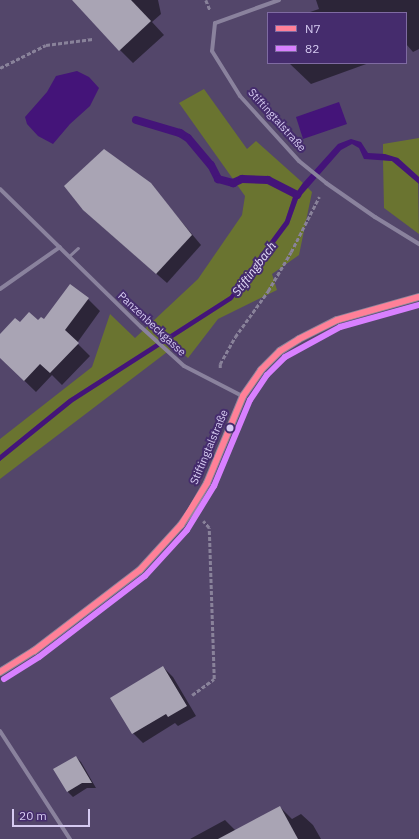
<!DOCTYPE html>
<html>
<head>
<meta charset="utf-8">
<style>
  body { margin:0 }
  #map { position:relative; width:419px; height:839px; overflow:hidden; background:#53466a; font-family:"IBM Plex Sans",sans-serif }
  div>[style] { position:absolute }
  .green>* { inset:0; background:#6a7430 }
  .water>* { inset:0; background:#441479 }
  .shadow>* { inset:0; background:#0007 }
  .stream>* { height:8px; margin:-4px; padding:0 4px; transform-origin:4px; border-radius:4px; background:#441479 }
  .building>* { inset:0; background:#a9a4b4 }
  .path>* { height:2.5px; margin-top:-1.25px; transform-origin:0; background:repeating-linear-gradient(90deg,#89829a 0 4px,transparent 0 6px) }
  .lane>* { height:3px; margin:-1.5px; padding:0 1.5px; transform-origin:1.5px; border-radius:1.5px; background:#8a829d }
  .street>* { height:4px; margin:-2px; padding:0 2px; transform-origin:2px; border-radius:2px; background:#8a829d }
  .secondary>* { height:8px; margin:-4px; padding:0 4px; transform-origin:4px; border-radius:4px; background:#91869b }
  .bus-1>* { height:6px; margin:-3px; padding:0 3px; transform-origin:3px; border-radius:3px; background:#ff8098 }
  .bus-2>* { height:6px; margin:-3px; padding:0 3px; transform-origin:3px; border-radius:3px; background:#d880ff }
  .dots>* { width:11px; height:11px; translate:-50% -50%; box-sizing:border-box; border:2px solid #452c6d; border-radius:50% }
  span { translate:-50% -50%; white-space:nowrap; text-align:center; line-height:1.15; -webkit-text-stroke:4px #452c6d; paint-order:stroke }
  .street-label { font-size:11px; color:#d5caf1 }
  .water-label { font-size:12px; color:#e6dffb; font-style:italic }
  .legend { position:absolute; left:267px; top:12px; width:140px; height:52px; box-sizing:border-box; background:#452c6d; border:1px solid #7f6ba2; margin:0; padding:5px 7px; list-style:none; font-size:12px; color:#d5caf1 }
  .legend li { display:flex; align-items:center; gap:8px; height:20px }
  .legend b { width:20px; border:1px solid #7f6ba2 }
  .scale { position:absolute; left:12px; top:809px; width:78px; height:18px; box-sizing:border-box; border:2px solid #d5caf1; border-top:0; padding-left:5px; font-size:12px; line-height:14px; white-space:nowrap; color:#d5caf1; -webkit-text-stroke:3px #452c6d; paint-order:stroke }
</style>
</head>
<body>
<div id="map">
  <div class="green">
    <i style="clip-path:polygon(204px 89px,247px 149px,256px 141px,303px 183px,293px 197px,285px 221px,230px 296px,69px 399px,0 455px,0 439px,92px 367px,110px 314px,135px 338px,198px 279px,242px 215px,245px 196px,179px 103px)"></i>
    <i style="clip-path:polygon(419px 138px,419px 177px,398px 158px,383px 155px,383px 144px)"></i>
    <i style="clip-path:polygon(383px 160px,392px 161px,418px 182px,419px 234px,384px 208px)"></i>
    <i style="clip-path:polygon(307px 187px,312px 192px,299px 255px,272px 274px,277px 290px,218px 319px,188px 358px,175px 346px,0 479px,0 461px,73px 402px,232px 300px,289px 224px,298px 199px)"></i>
  </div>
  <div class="water">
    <i style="clip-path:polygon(77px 71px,89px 77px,99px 88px,90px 106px,70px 124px,53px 144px,38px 136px,27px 124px,25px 117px,47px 92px,56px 76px)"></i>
    <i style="clip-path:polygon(339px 102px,347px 124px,303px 139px,296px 117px)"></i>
    <i style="clip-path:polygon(351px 139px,361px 142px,368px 153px,385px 154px,398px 158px,419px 177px,419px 184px,392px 161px,364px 159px,359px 148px,352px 144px,341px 150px,298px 199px,289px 224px,232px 300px,73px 402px,0 461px,0 455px,69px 399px,230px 296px,285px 221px,293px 197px,303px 183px,338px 144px)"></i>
  </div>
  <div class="shadow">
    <i style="clip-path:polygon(90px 0,158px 0,161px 14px,152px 22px,164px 35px,133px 63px,120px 50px)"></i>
    <i style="clip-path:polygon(316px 0,419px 0,419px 49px,413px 52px,406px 44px,406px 13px,307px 13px,319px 9px)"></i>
    <i style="clip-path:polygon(289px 63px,369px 63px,311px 84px)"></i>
    <i style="clip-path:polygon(150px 184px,201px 245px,167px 283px,95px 220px)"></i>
    <i style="clip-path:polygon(88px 299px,100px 311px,77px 343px,90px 356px,62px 385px,52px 375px,36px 392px,0 357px,0 335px,20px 323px,45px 321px)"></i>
    <i style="clip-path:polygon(163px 667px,173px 677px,196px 716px,178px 726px,175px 723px,143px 743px,133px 733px)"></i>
    <i style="clip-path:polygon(76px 757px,81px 762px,96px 788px,87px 788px,73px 797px,68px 792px)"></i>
    <i style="clip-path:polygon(280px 807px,292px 819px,301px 814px,313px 825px,321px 839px,190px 839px,225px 820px,236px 831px)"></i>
  </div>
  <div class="stream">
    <i style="left:136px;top:120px;width:46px;rotate:16.5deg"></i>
    <i style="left:180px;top:133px;width:9px;rotate:32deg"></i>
    <i style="left:188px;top:138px;width:35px;rotate:50deg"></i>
    <i style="left:211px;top:165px;width:16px;rotate:63deg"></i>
    <i style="left:218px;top:179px;width:16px;rotate:15deg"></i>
    <i style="left:233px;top:183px;width:10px;rotate:-24deg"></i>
    <i style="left:242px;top:179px;width:26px;rotate:2deg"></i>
    <i style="left:268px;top:180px;width:33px;rotate:27deg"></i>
  </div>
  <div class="building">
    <i style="clip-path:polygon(72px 0,131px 0,151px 21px,119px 51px)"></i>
    <i style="clip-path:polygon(104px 149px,151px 183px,192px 235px,156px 274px,83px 210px,64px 186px)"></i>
    <i style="clip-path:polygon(70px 284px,89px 298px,65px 330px,79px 343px,50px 373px,40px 364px,24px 381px,0 358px,0 334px,15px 318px,20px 322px,29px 312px,38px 320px,41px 317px,44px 319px)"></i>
    <i style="clip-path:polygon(163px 666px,187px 706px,168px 717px,166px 714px,132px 734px,110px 698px)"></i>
    <i style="clip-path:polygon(76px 756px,92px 783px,82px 783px,67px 792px,53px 769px)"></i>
    <i style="clip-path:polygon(280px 806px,298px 839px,218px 839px)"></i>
  </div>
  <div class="path">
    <i style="left:206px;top:0;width:11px;rotate:68deg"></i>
    <i style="left:0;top:68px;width:51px;rotate:-26.6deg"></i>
    <i style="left:46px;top:45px;width:47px;rotate:-7.3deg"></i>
    <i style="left:220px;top:368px;width:4px;rotate:-90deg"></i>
    <i style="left:220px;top:364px;width:31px;rotate:-61deg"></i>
    <i style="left:235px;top:337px;width:57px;rotate:-54.3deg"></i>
    <i style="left:268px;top:291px;width:45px;rotate:-59.5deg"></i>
    <i style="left:291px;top:252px;width:62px;rotate:-63deg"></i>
    <i style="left:192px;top:695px;width:27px;rotate:-36deg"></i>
    <i style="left:214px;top:679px;width:151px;rotate:-91.9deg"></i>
    <i style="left:209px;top:528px;width:9px;rotate:-131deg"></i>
  </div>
  <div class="lane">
    <i style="left:69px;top:256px;width:12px;rotate:-42deg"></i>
  </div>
  <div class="street">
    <i style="left:279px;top:0;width:68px;rotate:160.2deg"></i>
    <i style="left:215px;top:23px;width:28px;rotate:96deg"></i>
    <i style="left:212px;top:51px;width:53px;rotate:58.1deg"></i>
    <i style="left:240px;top:96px;width:88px;rotate:47.8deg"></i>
    <i style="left:299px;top:161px;width:35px;rotate:39deg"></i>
    <i style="left:326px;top:183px;width:60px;rotate:34.8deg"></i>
    <i style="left:375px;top:217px;width:52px;rotate:31.5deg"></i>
    <i style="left:0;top:189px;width:197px;rotate:44.4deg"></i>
    <i style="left:141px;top:327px;width:58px;rotate:42.2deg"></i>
    <i style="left:184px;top:366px;width:65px;rotate:27.3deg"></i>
    <i style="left:0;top:289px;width:73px;rotate:-35deg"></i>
    <i style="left:0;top:731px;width:129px;rotate:57.1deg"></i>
  </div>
  <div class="secondary">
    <i style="left:0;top:672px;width:40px;rotate:-32deg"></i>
    <i style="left:34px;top:651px;width:133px;rotate:-37.4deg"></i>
    <i style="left:140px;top:570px;width:61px;rotate:-47.7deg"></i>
    <i style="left:181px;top:525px;width:19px;rotate:-55deg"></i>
    <i style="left:192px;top:509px;width:30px;rotate:-60deg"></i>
    <i style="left:207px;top:483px;width:94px;rotate:-67.5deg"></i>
    <i style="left:243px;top:396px;width:32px;rotate:-55deg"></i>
    <i style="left:261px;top:370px;width:27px;rotate:-45deg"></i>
    <i style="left:280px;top:351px;width:22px;rotate:-32deg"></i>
    <i style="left:299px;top:339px;width:42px;rotate:-26.6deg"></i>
    <i style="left:337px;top:320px;width:85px;rotate:-15.7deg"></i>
  </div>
  <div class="bus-1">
    <i style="left:0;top:672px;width:40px;rotate:-32deg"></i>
    <i style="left:34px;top:651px;width:133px;rotate:-37.4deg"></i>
    <i style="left:140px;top:570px;width:61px;rotate:-47.7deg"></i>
    <i style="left:181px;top:525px;width:49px;rotate:-58.2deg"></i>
    <i style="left:207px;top:483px;width:94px;rotate:-67.5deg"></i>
    <i style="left:243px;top:396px;width:32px;rotate:-55deg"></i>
    <i style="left:261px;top:370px;width:27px;rotate:-45deg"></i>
    <i style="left:280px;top:351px;width:22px;rotate:-32deg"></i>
    <i style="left:299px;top:339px;width:42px;rotate:-26.6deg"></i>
    <i style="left:337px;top:320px;width:85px;rotate:-15.7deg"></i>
  </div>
  <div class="bus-2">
    <i style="left:4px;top:679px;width:41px;rotate:-32.2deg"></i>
    <i style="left:39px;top:657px;width:133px;rotate:-37.4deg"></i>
    <i style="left:145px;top:576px;width:62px;rotate:-47.6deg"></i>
    <i style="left:187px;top:530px;width:52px;rotate:-58.5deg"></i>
    <i style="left:214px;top:486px;width:93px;rotate:-67.3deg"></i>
    <i style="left:250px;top:400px;width:30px;rotate:-56deg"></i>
    <i style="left:267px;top:375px;width:25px;rotate:-45deg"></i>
    <i style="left:285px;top:357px;width:63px;rotate:-28.6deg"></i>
    <i style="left:340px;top:327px;width:82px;rotate:-15.6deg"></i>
  </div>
  <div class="dots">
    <i style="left:230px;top:428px;background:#d5caf1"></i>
  </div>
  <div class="street-label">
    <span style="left:277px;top:120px;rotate:48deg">Stiftingtalstraße</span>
    <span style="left:152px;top:324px;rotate:43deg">Panzenbeckgasse</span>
    <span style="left:209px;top:447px;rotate:-67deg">Stiftingtalstraße</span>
  </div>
  <div class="water-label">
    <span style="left:254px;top:269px;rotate:-53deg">Stiftingbach</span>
  </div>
  <ul class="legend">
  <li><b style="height:5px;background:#ff8098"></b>N7</li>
  <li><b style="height:5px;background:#d880ff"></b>82</li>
  </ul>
  <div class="scale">20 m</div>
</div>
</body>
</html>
